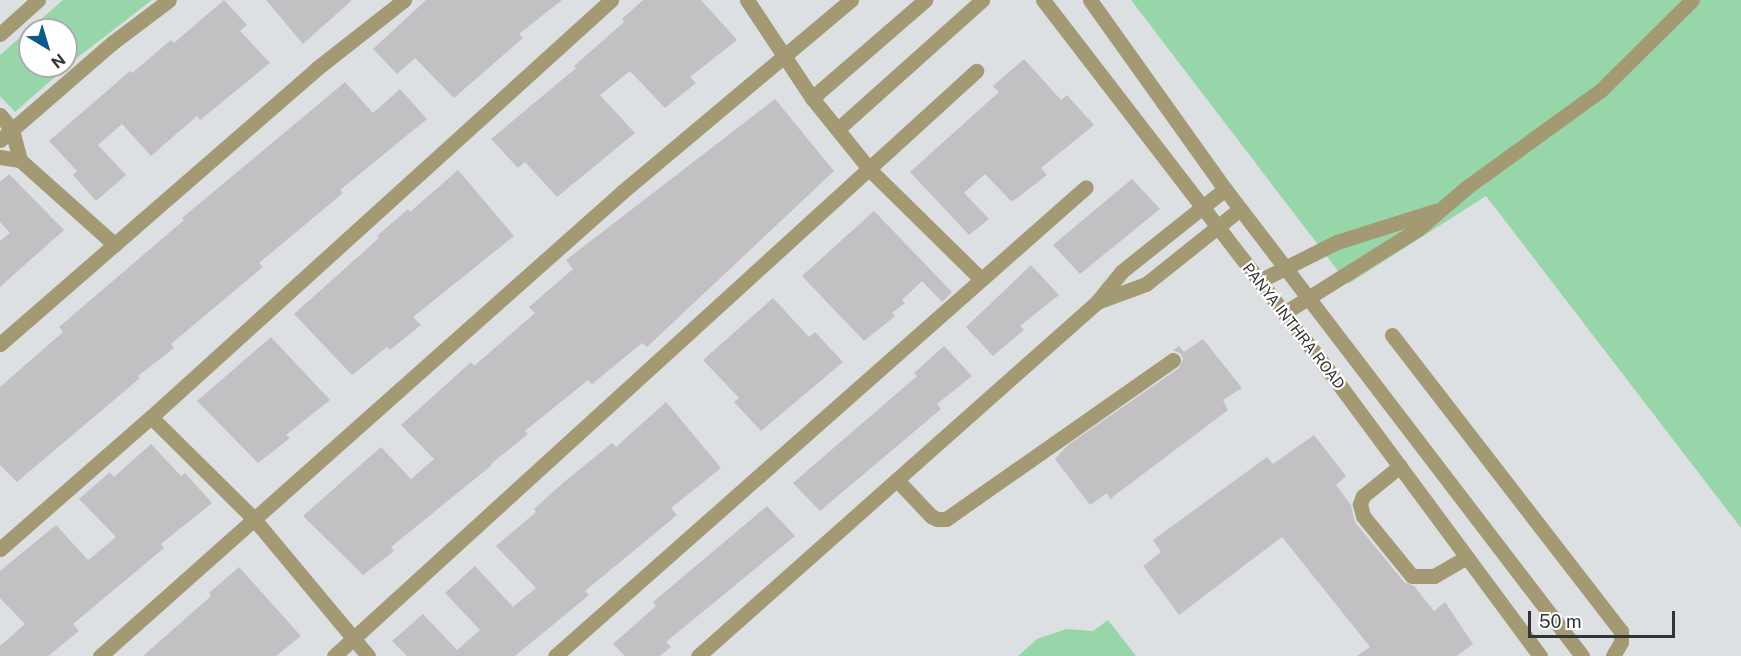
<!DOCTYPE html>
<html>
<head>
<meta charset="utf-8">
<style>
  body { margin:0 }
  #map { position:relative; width:1741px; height:656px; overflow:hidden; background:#dde0e3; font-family:"Public Sans",sans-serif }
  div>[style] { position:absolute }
  .green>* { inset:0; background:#97d6a8 }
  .building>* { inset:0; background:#c2c0c3 }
  .minor>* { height:15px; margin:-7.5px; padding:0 7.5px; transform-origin:7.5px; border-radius:7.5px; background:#a39972 }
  span { translate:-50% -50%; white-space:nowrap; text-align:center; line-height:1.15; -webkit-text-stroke:4.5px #fff; paint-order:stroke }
  .street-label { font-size:15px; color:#323334 }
  .north { position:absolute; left:18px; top:18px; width:60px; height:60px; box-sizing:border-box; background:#fff; border:2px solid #adadae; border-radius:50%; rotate:142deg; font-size:16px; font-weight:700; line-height:24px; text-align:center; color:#323334 }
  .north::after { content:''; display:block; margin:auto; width:21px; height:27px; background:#095b8d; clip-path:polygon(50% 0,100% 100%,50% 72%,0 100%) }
  .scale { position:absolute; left:1528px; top:611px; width:147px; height:27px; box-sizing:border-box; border:3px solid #323334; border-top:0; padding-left:8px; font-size:18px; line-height:21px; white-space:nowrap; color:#323334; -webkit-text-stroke:4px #fff; paint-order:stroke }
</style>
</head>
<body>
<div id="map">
  <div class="green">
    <i style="clip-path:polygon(evenodd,63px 0,152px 0,73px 61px,15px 112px,0 96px,0 55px,63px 0,30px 30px,66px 30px,66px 66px,30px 66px,30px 30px)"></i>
    <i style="clip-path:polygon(1131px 0,1741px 0,1741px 528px,1486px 196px,1348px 284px)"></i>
    <i style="clip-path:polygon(1108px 620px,1136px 656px,1018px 656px,1037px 639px,1066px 629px,1093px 631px)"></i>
  </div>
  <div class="building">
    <i style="clip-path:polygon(224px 0,247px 25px,240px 31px,270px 63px,200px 120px,197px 116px,151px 156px,122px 124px,98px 145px,126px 175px,96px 201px,73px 175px,77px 171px,49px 141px,130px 71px,132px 73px,171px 40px,174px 43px)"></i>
    <i style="clip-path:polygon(266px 0,352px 0,303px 44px)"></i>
    <i style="clip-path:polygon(426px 0,562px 0,519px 34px,523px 38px,454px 98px,415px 58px,397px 74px,373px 49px)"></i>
    <i style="clip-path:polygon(643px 0,701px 0,737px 40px,690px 77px,696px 83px,665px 108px,630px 71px,600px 95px,635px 133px,557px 197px,525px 162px,518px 168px,491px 139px,576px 68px,574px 66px,624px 22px,622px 19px)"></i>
    <i style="clip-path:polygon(1024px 59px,1061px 100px,1067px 95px,1094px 125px,1041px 168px,1047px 175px,1016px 199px,1011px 201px,985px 174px,964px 193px,989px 219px,969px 235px,910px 172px,999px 92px,993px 86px)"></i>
    <i style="clip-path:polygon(345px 82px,373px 113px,400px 89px,427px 119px,340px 190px,343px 193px,259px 263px,263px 267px,171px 344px,174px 348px,138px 376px,140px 378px,17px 482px,0 465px,0 387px,63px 332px,59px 327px,184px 220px,182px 218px)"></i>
    <i style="clip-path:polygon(775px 99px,834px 171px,647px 347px,642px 343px,592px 384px,588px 380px,525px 431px,528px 434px,491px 464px,492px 465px,391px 547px,394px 551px,363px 575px,303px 516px,381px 447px,411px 479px,434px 459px,401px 425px,471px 362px,474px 366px,535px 313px,529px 307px,573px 269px,566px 260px)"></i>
    <i style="clip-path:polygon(458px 170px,514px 236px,413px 317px,421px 325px,390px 350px,387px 347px,352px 375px,294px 314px,379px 238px,377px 236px,408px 209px,410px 212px)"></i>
    <i style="clip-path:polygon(9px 174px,64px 230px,0 287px,0 241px,10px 233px,0 222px,0 182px)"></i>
    <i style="clip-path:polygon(1132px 179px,1160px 209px,1080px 274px,1053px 245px)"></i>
    <i style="clip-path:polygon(874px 211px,952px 292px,942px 302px,922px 281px,902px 300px,905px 303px,892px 313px,895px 316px,864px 341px,802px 276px)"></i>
    <i style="clip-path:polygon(1031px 265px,1059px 295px,1020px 326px,1024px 330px,993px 356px,966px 327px)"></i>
    <i style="clip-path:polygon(773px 298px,809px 337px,815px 332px,843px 362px,761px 431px,734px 402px,739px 398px,703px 360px)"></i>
    <i style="clip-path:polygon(271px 337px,330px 400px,286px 435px,290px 438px,258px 463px,197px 401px)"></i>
    <i style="clip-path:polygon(1203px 339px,1242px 388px,1223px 400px,1228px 410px,1110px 499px,1107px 493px,1090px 505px,1055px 459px,1068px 445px,1179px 368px,1183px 359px,1181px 354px,1173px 350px,1179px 346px,1184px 352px)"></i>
    <i style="clip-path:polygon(944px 346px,972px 376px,937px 404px,941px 409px,820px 511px,793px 483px,917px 376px,914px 373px)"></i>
    <i style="clip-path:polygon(666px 402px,721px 468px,671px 508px,677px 515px,585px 591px,589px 595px,515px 656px,407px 656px,392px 641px,423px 614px,457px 650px,480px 630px,445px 593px,475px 566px,513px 607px,536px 588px,496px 546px,536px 512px,534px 509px,564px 482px,612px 443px,616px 447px)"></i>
    <i style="clip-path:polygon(1314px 435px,1346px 476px,1336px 485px,1351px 505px,1355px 522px,1404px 582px,1414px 586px,1434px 611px,1445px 602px,1473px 644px,1457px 656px,1357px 656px,1370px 647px,1282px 537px,1179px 615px,1143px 566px,1161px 552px,1153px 540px,1267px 457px,1273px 464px)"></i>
    <i style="clip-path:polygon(151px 444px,181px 476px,185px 473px,212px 503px,161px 544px,164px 548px,73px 624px,79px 631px,48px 656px,0 656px,0 646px,25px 624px,0 598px,0 571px,56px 525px,88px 560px,92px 557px,116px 537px,79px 499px,110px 472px,114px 477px)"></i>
    <i style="clip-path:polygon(767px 506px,795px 536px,666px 642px,671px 647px,660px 656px,625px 656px,613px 644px,656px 606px,653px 602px)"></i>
    <i style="clip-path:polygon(239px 567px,301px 636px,276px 656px,143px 656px,211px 596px,209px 593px)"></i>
  </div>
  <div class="minor">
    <i style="left:747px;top:0;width:118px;rotate:56.4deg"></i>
    <i style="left:812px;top:98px;width:92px;rotate:51.1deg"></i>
    <i style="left:870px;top:170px;width:156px;rotate:44.5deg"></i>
    <i style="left:1043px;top:0;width:483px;rotate:52.4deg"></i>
    <i style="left:1338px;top:383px;width:340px;rotate:53.5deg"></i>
    <i style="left:1090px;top:0;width:232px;rotate:54.5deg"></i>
    <i style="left:1225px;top:189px;width:588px;rotate:52.6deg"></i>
    <i style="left:0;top:34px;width:51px;rotate:-41.8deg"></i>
    <i style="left:812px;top:98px;width:150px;rotate:-40.9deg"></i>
    <i style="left:0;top:115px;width:19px;rotate:51deg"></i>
    <i style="left:12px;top:130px;width:31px;rotate:75deg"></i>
    <i style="left:839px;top:128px;width:192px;rotate:-41.8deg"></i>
    <i style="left:0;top:140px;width:148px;rotate:-40.9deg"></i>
    <i style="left:112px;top:43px;width:71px;rotate:-37deg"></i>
    <i style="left:0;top:157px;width:20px;rotate:9deg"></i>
    <i style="left:20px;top:160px;width:127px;rotate:41.8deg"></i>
    <i style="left:1259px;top:281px;width:87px;rotate:-26.6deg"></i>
    <i style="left:1337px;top:242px;width:103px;rotate:-17.6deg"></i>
    <i style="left:1097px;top:302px;width:52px;rotate:-20.2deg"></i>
    <i style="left:1146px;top:284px;width:120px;rotate:-38.6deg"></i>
    <i style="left:1284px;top:313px;width:158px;rotate:-32.1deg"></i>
    <i style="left:1418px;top:229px;width:65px;rotate:-40.6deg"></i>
    <i style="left:1467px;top:187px;width:165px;rotate:-35.9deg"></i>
    <i style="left:1601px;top:90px;width:128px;rotate:-44.7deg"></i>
    <i style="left:1392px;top:335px;width:374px;rotate:52.3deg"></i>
    <i style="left:1621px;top:631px;width:11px;rotate:90deg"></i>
    <i style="left:1621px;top:642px;width:16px;rotate:120deg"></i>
    <i style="left:0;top:344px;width:419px;rotate:-41deg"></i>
    <i style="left:316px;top:69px;width:112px;rotate:-38.1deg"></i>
    <i style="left:151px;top:417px;width:145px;rotate:44.7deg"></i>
    <i style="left:254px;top:519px;width:178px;rotate:50.2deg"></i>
    <i style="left:1400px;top:466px;width:48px;rotate:141deg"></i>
    <i style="left:1363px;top:496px;width:9px;rotate:111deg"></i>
    <i style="left:1360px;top:504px;width:12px;rotate:76deg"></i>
    <i style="left:1363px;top:516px;width:77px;rotate:50.8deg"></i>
    <i style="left:1412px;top:576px;width:22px"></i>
    <i style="left:1434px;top:576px;width:38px;rotate:-30deg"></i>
    <i style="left:897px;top:480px;width:50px;rotate:46.6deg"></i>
    <i style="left:931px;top:516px;width:7px;rotate:27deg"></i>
    <i style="left:937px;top:519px;width:9px"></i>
    <i style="left:946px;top:519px;width:277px;rotate:-35deg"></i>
    <i style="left:0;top:549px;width:201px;rotate:-41.2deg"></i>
    <i style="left:151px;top:417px;width:621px;rotate:-42.19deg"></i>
    <i style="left:100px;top:656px;width:698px;rotate:-41.63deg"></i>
    <i style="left:622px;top:192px;width:299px;rotate:-40deg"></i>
    <i style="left:334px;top:656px;width:869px;rotate:-42.34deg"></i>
    <i style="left:555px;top:656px;width:708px;rotate:-41.45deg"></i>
    <i style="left:698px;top:656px;width:533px;rotate:-41.58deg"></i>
    <i style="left:1097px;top:302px;width:38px;rotate:-51deg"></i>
    <i style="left:1121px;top:272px;width:133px;rotate:-38.6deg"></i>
  </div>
  <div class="street-label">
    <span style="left:1294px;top:326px;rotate:52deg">PANYA INTHRA ROAD</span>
  </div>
  <div class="north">N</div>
  <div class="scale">50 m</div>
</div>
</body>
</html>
